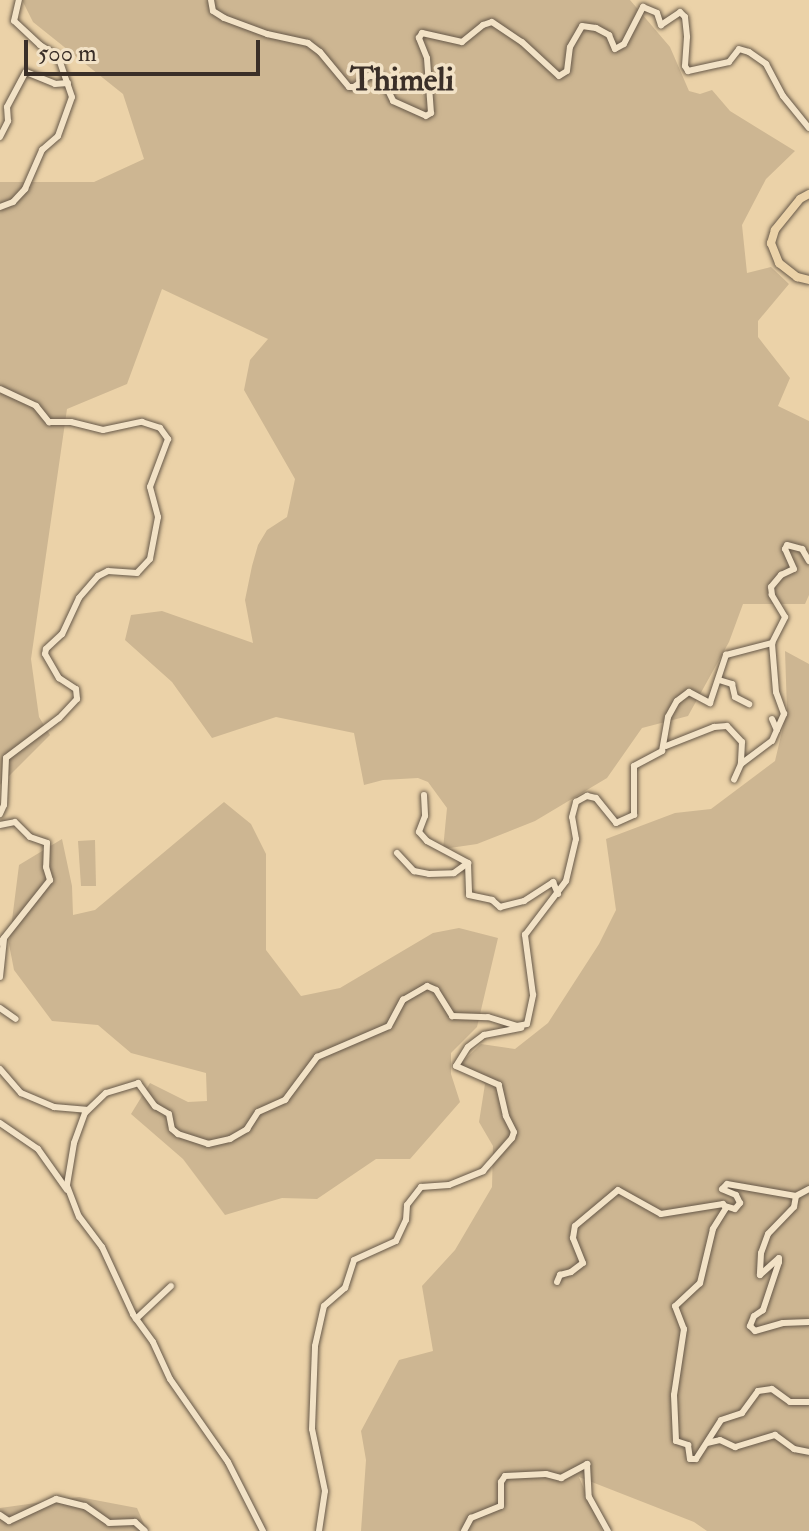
<!DOCTYPE html>
<html>
<head>
<meta charset="utf-8">
<style>
  body { margin:0 }
  #map { position:relative; width:809px; height:1531px; overflow:hidden; background:#ebd2a8; font-family:"IM FELL Double Pica",serif }
  div>[style] { position:absolute }
  .green>* { inset:0; background:#cdb692 }
  .roads { filter:drop-shadow(0 0 2px #665848) drop-shadow(0 0 2px #665848) }
  .minor>* { height:6px; margin:-3px; padding:0 3px; transform-origin:3px; border-radius:3px; background:#f2e2c6 }
  .major>* { height:8px; margin:-4px; padding:0 4px; transform-origin:4px; border-radius:4px; background:#ebd2a8 }
  span { translate:-50% -50%; white-space:nowrap; text-align:center; line-height:1.15; -webkit-text-stroke:7px #f2e2c6; paint-order:stroke }
  .quarter-label { font-size:32px; color:#3a2f28; font-weight:700 }
  .scale { position:absolute; left:24px; top:40px; width:236px; height:36px; box-sizing:border-box; border:4px solid #3a2f28; border-top:0; padding-left:10px; font-size:24px; line-height:28px; white-space:nowrap; color:#3a2f28; -webkit-text-stroke:6px #f2e2c6; paint-order:stroke }
</style>
</head>
<body>
<div id="map">
  <div class="green">
    <i style="clip-path:polygon(22px 0,630px 0,670px 47px,689px 91px,700px 94px,712px 90px,730px 111px,795px 151px,766px 179px,742px 225px,747px 273px,771px 267px,789px 284px,758px 321px,758px 337px,790px 378px,778px 406px,809px 421px,809px 595px,805px 604px,743px 604px,729px 642px,688px 716px,642px 728px,607px 778px,535px 821px,477px 844px,443px 849px,447px 808px,428px 782px,418px 778px,383px 780px,364px 785px,354px 733px,276px 717px,212px 738px,172px 682px,125px 640px,131px 615px,162px 611px,253px 643px,245px 600px,252px 566px,258px 545px,267px 530px,287px 517px,295px 479px,244px 390px,250px 360px,268px 339px,162px 289px,127px 384px,67px 409px,31px 659px,39px 717px,50px 735px,0 785px,0 182px,94px 182px,144px 159px,123px 94px,33px 22px)"></i>
    <i style="clip-path:polygon(785px 651px,809px 664px,809px 1531px,707px 1531px,694px 1522px,579px 1477px,602px 1531px,361px 1531px,366px 1460px,361px 1431px,399px 1360px,433px 1351px,422px 1286px,455px 1250px,492px 1187px,493px 1146px,479px 1122px,485px 1084px,459px 1065px,481px 1044px,515px 1049px,548px 1023px,599px 944px,616px 910px,606px 839px,675px 813px,711px 809px,775px 761px,787px 710px)"></i>
    <i style="clip-path:polygon(224px 802px,251px 824px,266px 854px,266px 950px,301px 996px,340px 988px,433px 933px,459px 928px,498px 938px,477px 1027px,451px 1053px,451px 1074px,460px 1102px,410px 1159px,376px 1159px,317px 1199px,282px 1198px,225px 1215px,183px 1159px,131px 1114px,150px 1083px,188px 1102px,207px 1101px,206px 1073px,131px 1053px,98px 1025px,52px 1021px,14px 970px,9px 944px,19px 865px,62px 839px,72px 886px,73px 915px,95px 910px)"></i>
    <i style="clip-path:polygon(95px 840px,96px 886px,81px 886px,78px 841px)"></i>
    <i style="clip-path:polygon(79px 1497px,137px 1508px,147px 1531px,0 1531px,0 1508px)"></i>
  </div>
  <div class="roads">
    <div class="minor">
      <i style="left:211px;top:0;width:11px;rotate:80deg"></i>
      <i style="left:213px;top:11px;width:13px;rotate:32deg"></i>
      <i style="left:224px;top:18px;width:46px;rotate:20.4deg"></i>
      <i style="left:267px;top:34px;width:42px;rotate:12.4deg"></i>
      <i style="left:308px;top:43px;width:15px;rotate:37deg"></i>
      <i style="left:320px;top:52px;width:45px;rotate:50.4deg"></i>
      <i style="left:349px;top:87px;width:5px"></i>
      <i style="left:354px;top:87px;width:19px;rotate:-36deg"></i>
      <i style="left:369px;top:76px;width:12px"></i>
      <i style="left:381px;top:76px;width:28px;rotate:64deg"></i>
      <i style="left:393px;top:101px;width:36px;rotate:24deg"></i>
      <i style="left:426px;top:116px;width:6px;rotate:-31deg"></i>
      <i style="left:431px;top:113px;width:55px;rotate:-94.2deg"></i>
      <i style="left:427px;top:58px;width:22px;rotate:-112deg"></i>
      <i style="left:419px;top:38px;width:6px;rotate:-59deg"></i>
      <i style="left:422px;top:33px;width:41px;rotate:12.7deg"></i>
      <i style="left:462px;top:42px;width:27px;rotate:-39deg"></i>
      <i style="left:483px;top:25px;width:9px;rotate:-18deg"></i>
      <i style="left:492px;top:22px;width:36px;rotate:34deg"></i>
      <i style="left:522px;top:42px;width:50px;rotate:42.6deg"></i>
      <i style="left:559px;top:76px;width:9px;rotate:-32deg"></i>
      <i style="left:567px;top:71px;width:24px;rotate:-83deg"></i>
      <i style="left:570px;top:47px;width:24px;rotate:-60deg"></i>
      <i style="left:582px;top:26px;width:14px;rotate:8deg"></i>
      <i style="left:596px;top:28px;width:15px;rotate:28deg"></i>
      <i style="left:609px;top:35px;width:15px;rotate:67deg"></i>
      <i style="left:615px;top:49px;width:10px;rotate:-29deg"></i>
      <i style="left:624px;top:44px;width:42px;rotate:-62.8deg"></i>
      <i style="left:643px;top:7px;width:15px;rotate:23deg"></i>
      <i style="left:657px;top:13px;width:13px;rotate:72deg"></i>
      <i style="left:661px;top:25px;width:23px;rotate:-34deg"></i>
      <i style="left:680px;top:12px;width:7px;rotate:45deg"></i>
      <i style="left:685px;top:17px;width:20px;rotate:84deg"></i>
      <i style="left:687px;top:37px;width:29px;rotate:94deg"></i>
      <i style="left:685px;top:66px;width:6px;rotate:59deg"></i>
      <i style="left:688px;top:71px;width:42px;rotate:-12.4deg"></i>
      <i style="left:729px;top:62px;width:16px;rotate:-52deg"></i>
      <i style="left:739px;top:49px;width:10px;rotate:17deg"></i>
      <i style="left:749px;top:52px;width:21px;rotate:35deg"></i>
      <i style="left:766px;top:64px;width:36px;rotate:62deg"></i>
      <i style="left:783px;top:96px;width:41px;rotate:50.9deg"></i>
      <i style="left:0;top:137px;width:18px;rotate:-63deg"></i>
      <i style="left:8px;top:121px;width:14px;rotate:-94deg"></i>
      <i style="left:7px;top:107px;width:40px;rotate:-62deg"></i>
      <i style="left:26px;top:72px;width:31px;rotate:22deg"></i>
      <i style="left:55px;top:84px;width:13px;rotate:-4deg"></i>
      <i style="left:0;top:207px;width:14px;rotate:-21deg"></i>
      <i style="left:13px;top:202px;width:18px;rotate:-47deg"></i>
      <i style="left:25px;top:189px;width:43px;rotate:-66.4deg"></i>
      <i style="left:42px;top:150px;width:21px;rotate:-41deg"></i>
      <i style="left:58px;top:136px;width:41px;rotate:-70.3deg"></i>
      <i style="left:72px;top:97px;width:43px;rotate:-108.9deg"></i>
      <i style="left:58px;top:56px;width:21px;rotate:-149deg"></i>
      <i style="left:40px;top:45px;width:35px;rotate:-137deg"></i>
      <i style="left:14px;top:21px;width:22px;rotate:-77deg"></i>
      <i style="left:0;top:389px;width:40px;rotate:25deg"></i>
      <i style="left:36px;top:406px;width:21px;rotate:51deg"></i>
      <i style="left:49px;top:422px;width:22px"></i>
      <i style="left:71px;top:422px;width:33px;rotate:14deg"></i>
      <i style="left:103px;top:430px;width:40px;rotate:-12deg"></i>
      <i style="left:142px;top:422px;width:19px;rotate:18deg"></i>
      <i style="left:160px;top:428px;width:14px;rotate:54deg"></i>
      <i style="left:168px;top:439px;width:51px;rotate:110.6deg"></i>
      <i style="left:150px;top:487px;width:31px;rotate:75deg"></i>
      <i style="left:158px;top:517px;width:43px;rotate:100.8deg"></i>
      <i style="left:150px;top:559px;width:19px;rotate:133deg"></i>
      <i style="left:137px;top:573px;width:29px;rotate:-176deg"></i>
      <i style="left:108px;top:571px;width:11px;rotate:153deg"></i>
      <i style="left:98px;top:576px;width:29px;rotate:131deg"></i>
      <i style="left:79px;top:598px;width:40px;rotate:115deg"></i>
      <i style="left:62px;top:634px;width:22px;rotate:137deg"></i>
      <i style="left:46px;top:649px;width:5px;rotate:101deg"></i>
      <i style="left:45px;top:654px;width:28px;rotate:60deg"></i>
      <i style="left:59px;top:678px;width:20px;rotate:33deg"></i>
      <i style="left:76px;top:689px;width:10px;rotate:84deg"></i>
      <i style="left:77px;top:699px;width:26px;rotate:133deg"></i>
      <i style="left:59px;top:718px;width:66px;rotate:143deg"></i>
      <i style="left:6px;top:758px;width:47px;rotate:92.4deg"></i>
      <i style="left:4px;top:805px;width:10px;rotate:114deg"></i>
      <i style="left:719px;top:680px;width:14px;rotate:17deg"></i>
      <i style="left:732px;top:684px;width:13px;rotate:77deg"></i>
      <i style="left:735px;top:697px;width:16px;rotate:27deg"></i>
      <i style="left:772px;top:719px;width:12px;rotate:66deg"></i>
      <i style="left:666px;top:746px;width:52px;rotate:-21.6deg"></i>
      <i style="left:714px;top:727px;width:13px;rotate:-4deg"></i>
      <i style="left:727px;top:726px;width:22px;rotate:47deg"></i>
      <i style="left:742px;top:742px;width:22px;rotate:93deg"></i>
      <i style="left:741px;top:764px;width:17px;rotate:114deg"></i>
      <i style="left:741px;top:764px;width:39px;rotate:-37deg"></i>
      <i style="left:772px;top:741px;width:30px;rotate:-66deg"></i>
      <i style="left:784px;top:714px;width:23px;rotate:-110deg"></i>
      <i style="left:776px;top:692px;width:49px;rotate:-94.7deg"></i>
      <i style="left:424px;top:795px;width:21px;rotate:87deg"></i>
      <i style="left:425px;top:816px;width:17px;rotate:111deg"></i>
      <i style="left:419px;top:832px;width:12px;rotate:48deg"></i>
      <i style="left:427px;top:841px;width:47px;rotate:28.2deg"></i>
      <i style="left:468px;top:863px;width:32px;rotate:88deg"></i>
      <i style="left:469px;top:895px;width:24px;rotate:12deg"></i>
      <i style="left:492px;top:900px;width:11px;rotate:41deg"></i>
      <i style="left:500px;top:907px;width:25px;rotate:-14deg"></i>
      <i style="left:524px;top:901px;width:35px;rotate:-33deg"></i>
      <i style="left:553px;top:882px;width:13px;rotate:67deg"></i>
      <i style="left:0;top:825px;width:15px;rotate:-11deg"></i>
      <i style="left:15px;top:822px;width:21px;rotate:45deg"></i>
      <i style="left:30px;top:837px;width:18px;rotate:19deg"></i>
      <i style="left:47px;top:843px;width:24px;rotate:92deg"></i>
      <i style="left:46px;top:867px;width:14px;rotate:73deg"></i>
      <i style="left:50px;top:880px;width:80px;rotate:128.4deg"></i>
      <i style="left:397px;top:853px;width:25px;rotate:47deg"></i>
      <i style="left:414px;top:871px;width:15px;rotate:11deg"></i>
      <i style="left:429px;top:874px;width:25px;rotate:-2deg"></i>
      <i style="left:454px;top:873px;width:17px;rotate:-36deg"></i>
      <i style="left:0;top:977px;width:39px;rotate:-84deg"></i>
      <i style="left:0;top:1008px;width:19px;rotate:35deg"></i>
      <i style="left:0;top:1069px;width:32px;rotate:49deg"></i>
      <i style="left:21px;top:1093px;width:36px;rotate:23deg"></i>
      <i style="left:54px;top:1107px;width:32px;rotate:5deg"></i>
      <i style="left:0;top:1123px;width:46px;rotate:34.4deg"></i>
      <i style="left:38px;top:1149px;width:50px;rotate:54.7deg"></i>
      <i style="left:796px;top:1196px;width:15px;rotate:-28deg"></i>
      <i style="left:725px;top:1206px;width:10px;rotate:17deg"></i>
      <i style="left:735px;top:1209px;width:8px;rotate:-50deg"></i>
      <i style="left:740px;top:1203px;width:9px;rotate:-117deg"></i>
      <i style="left:736px;top:1195px;width:15px;rotate:-157deg"></i>
      <i style="left:722px;top:1189px;width:7px;rotate:-45deg"></i>
      <i style="left:727px;top:1184px;width:70px;rotate:9.9deg"></i>
      <i style="left:796px;top:1196px;width:11px;rotate:100deg"></i>
      <i style="left:794px;top:1207px;width:37px;rotate:134deg"></i>
      <i style="left:768px;top:1234px;width:20px;rotate:110deg"></i>
      <i style="left:761px;top:1253px;width:22px;rotate:93deg"></i>
      <i style="left:760px;top:1275px;width:25px;rotate:-42deg"></i>
      <i style="left:779px;top:1258px;width:4px;rotate:90deg"></i>
      <i style="left:779px;top:1262px;width:51px;rotate:108.4deg"></i>
      <i style="left:763px;top:1310px;width:11px;rotate:146deg"></i>
      <i style="left:754px;top:1316px;width:11px;rotate:112deg"></i>
      <i style="left:750px;top:1326px;width:7px;rotate:45deg"></i>
      <i style="left:755px;top:1331px;width:29px;rotate:-16deg"></i>
      <i style="left:783px;top:1323px;width:26px;rotate:-2deg"></i>
      <i style="left:557px;top:1282px;width:8px;rotate:-67deg"></i>
      <i style="left:560px;top:1275px;width:11px;rotate:-15deg"></i>
      <i style="left:571px;top:1272px;width:15px;rotate:-37deg"></i>
      <i style="left:583px;top:1263px;width:27px;rotate:-112deg"></i>
      <i style="left:573px;top:1238px;width:12px;rotate:-81deg"></i>
      <i style="left:575px;top:1226px;width:56px;rotate:-39.9deg"></i>
      <i style="left:618px;top:1190px;width:49px;rotate:29.2deg"></i>
      <i style="left:661px;top:1214px;width:63px;rotate:-9.2deg"></i>
      <i style="left:723px;top:1204px;width:5px;rotate:53deg"></i>
      <i style="left:726px;top:1208px;width:25px;rotate:122deg"></i>
      <i style="left:713px;top:1229px;width:56px;rotate:103.5deg"></i>
      <i style="left:700px;top:1283px;width:34px;rotate:137deg"></i>
      <i style="left:675px;top:1306px;width:25px;rotate:69deg"></i>
      <i style="left:684px;top:1329px;width:67px;rotate:98.6deg"></i>
      <i style="left:674px;top:1395px;width:46px;rotate:87.5deg"></i>
      <i style="left:676px;top:1441px;width:13px;rotate:18deg"></i>
      <i style="left:688px;top:1445px;width:14px;rotate:82deg"></i>
      <i style="left:690px;top:1459px;width:6px"></i>
      <i style="left:696px;top:1459px;width:46px;rotate:-57.3deg"></i>
      <i style="left:721px;top:1420px;width:22px;rotate:-18deg"></i>
      <i style="left:742px;top:1413px;width:27px;rotate:-54deg"></i>
      <i style="left:758px;top:1391px;width:14px;rotate:-8deg"></i>
      <i style="left:772px;top:1389px;width:22px;rotate:36deg"></i>
      <i style="left:790px;top:1402px;width:19px"></i>
      <i style="left:136px;top:1319px;width:48px;rotate:-43.3deg"></i>
      <i style="left:707px;top:1443px;width:13px;rotate:-13deg"></i>
      <i style="left:720px;top:1440px;width:17px;rotate:25deg"></i>
      <i style="left:735px;top:1447px;width:42px;rotate:-16.7deg"></i>
      <i style="left:775px;top:1435px;width:24px;rotate:36deg"></i>
      <i style="left:794px;top:1449px;width:15px;rotate:11deg"></i>
      <i style="left:0;top:1515px;width:11px;rotate:34deg"></i>
      <i style="left:9px;top:1521px;width:52px;rotate:-25.1deg"></i>
      <i style="left:56px;top:1499px;width:30px;rotate:14deg"></i>
      <i style="left:85px;top:1506px;width:29px;rotate:35deg"></i>
      <i style="left:109px;top:1523px;width:26px;rotate:-2deg"></i>
      <i style="left:135px;top:1522px;width:13px;rotate:42deg"></i>
      <i style="left:263px;top:1531px;width:77px;rotate:-116.9deg"></i>
      <i style="left:228px;top:1462px;width:101px;rotate:-124.9deg"></i>
      <i style="left:170px;top:1379px;width:41px;rotate:-114.7deg"></i>
      <i style="left:153px;top:1342px;width:34px;rotate:-126deg"></i>
      <i style="left:133px;top:1314px;width:74px;rotate:-114.8deg"></i>
      <i style="left:102px;top:1247px;width:38px;rotate:-127deg"></i>
      <i style="left:79px;top:1217px;width:34px;rotate:-111deg"></i>
      <i style="left:67px;top:1185px;width:43px;rotate:-80.5deg"></i>
      <i style="left:74px;top:1143px;width:32px;rotate:-70deg"></i>
      <i style="left:85px;top:1113px;width:29px;rotate:-44deg"></i>
      <i style="left:106px;top:1093px;width:34px;rotate:-17deg"></i>
      <i style="left:138px;top:1083px;width:29px;rotate:54deg"></i>
      <i style="left:155px;top:1106px;width:16px;rotate:30deg"></i>
      <i style="left:169px;top:1114px;width:15px;rotate:79deg"></i>
      <i style="left:172px;top:1129px;width:8px;rotate:40deg"></i>
      <i style="left:178px;top:1134px;width:32px;rotate:18deg"></i>
      <i style="left:208px;top:1144px;width:23px;rotate:-13deg"></i>
      <i style="left:230px;top:1139px;width:20px;rotate:-30deg"></i>
      <i style="left:247px;top:1129px;width:20px;rotate:-57deg"></i>
      <i style="left:258px;top:1112px;width:30px;rotate:-24deg"></i>
      <i style="left:285px;top:1100px;width:54px;rotate:-53.3deg"></i>
      <i style="left:317px;top:1057px;width:78px;rotate:-23.3deg"></i>
      <i style="left:389px;top:1026px;width:30px;rotate:-62deg"></i>
      <i style="left:403px;top:1000px;width:28px;rotate:-30deg"></i>
      <i style="left:427px;top:986px;width:10px;rotate:24deg"></i>
      <i style="left:436px;top:990px;width:31px;rotate:58deg"></i>
      <i style="left:452px;top:1016px;width:36px;rotate:2deg"></i>
      <i style="left:488px;top:1017px;width:30px;rotate:17deg"></i>
      <i style="left:517px;top:1026px;width:10px;rotate:-11deg"></i>
      <i style="left:527px;top:1024px;width:30px;rotate:-78deg"></i>
      <i style="left:533px;top:995px;width:61px;rotate:-97.6deg"></i>
      <i style="left:525px;top:935px;width:68px;rotate:-52.8deg"></i>
      <i style="left:566px;top:881px;width:43px;rotate:-76.6deg"></i>
      <i style="left:576px;top:839px;width:22px;rotate:-100deg"></i>
      <i style="left:572px;top:817px;width:16px;rotate:-75deg"></i>
      <i style="left:576px;top:802px;width:13px;rotate:-29deg"></i>
      <i style="left:587px;top:796px;width:9px;rotate:13deg"></i>
      <i style="left:596px;top:798px;width:32px;rotate:51deg"></i>
      <i style="left:616px;top:823px;width:20px;rotate:-24deg"></i>
      <i style="left:634px;top:815px;width:49px;rotate:-90deg"></i>
      <i style="left:634px;top:766px;width:32px;rotate:-28deg"></i>
      <i style="left:662px;top:751px;width:35px;rotate:-80deg"></i>
      <i style="left:668px;top:717px;width:18px;rotate:-61deg"></i>
      <i style="left:677px;top:701px;width:15px;rotate:-37deg"></i>
      <i style="left:689px;top:692px;width:24px;rotate:28deg"></i>
      <i style="left:710px;top:703px;width:51px;rotate:-71.6deg"></i>
      <i style="left:726px;top:655px;width:48px;rotate:-14.6deg"></i>
      <i style="left:772px;top:643px;width:29px;rotate:-63deg"></i>
      <i style="left:785px;top:617px;width:26px;rotate:-121deg"></i>
      <i style="left:772px;top:595px;width:8px;rotate:-97deg"></i>
      <i style="left:771px;top:587px;width:16px;rotate:-50deg"></i>
      <i style="left:781px;top:575px;width:14px;rotate:-25deg"></i>
      <i style="left:794px;top:569px;width:22px;rotate:-114deg"></i>
      <i style="left:785px;top:549px;width:4px;rotate:-63deg"></i>
      <i style="left:787px;top:545px;width:16px;rotate:15deg"></i>
      <i style="left:802px;top:549px;width:14px;rotate:60deg"></i>
      <i style="left:319px;top:1531px;width:40px;rotate:-81.5deg"></i>
      <i style="left:325px;top:1491px;width:63px;rotate:-101.8deg"></i>
      <i style="left:312px;top:1429px;width:83px;rotate:-87.9deg"></i>
      <i style="left:315px;top:1346px;width:41px;rotate:-77.3deg"></i>
      <i style="left:324px;top:1306px;width:28px;rotate:-41deg"></i>
      <i style="left:345px;top:1288px;width:29px;rotate:-72deg"></i>
      <i style="left:354px;top:1260px;width:46px;rotate:-24.3deg"></i>
      <i style="left:396px;top:1241px;width:23px;rotate:-65deg"></i>
      <i style="left:406px;top:1220px;width:15px;rotate:-86deg"></i>
      <i style="left:407px;top:1205px;width:23px;rotate:-52deg"></i>
      <i style="left:421px;top:1187px;width:28px;rotate:-4deg"></i>
      <i style="left:449px;top:1185px;width:37px;rotate:-22deg"></i>
      <i style="left:483px;top:1171px;width:44px;rotate:-48.7deg"></i>
      <i style="left:512px;top:1138px;width:6px;rotate:-72deg"></i>
      <i style="left:514px;top:1132px;width:18px;rotate:-117deg"></i>
      <i style="left:506px;top:1116px;width:32px;rotate:-103deg"></i>
      <i style="left:499px;top:1085px;width:47px;rotate:-156.2deg"></i>
      <i style="left:456px;top:1066px;width:22px;rotate:-58deg"></i>
      <i style="left:468px;top:1047px;width:20px;rotate:-37deg"></i>
      <i style="left:484px;top:1035px;width:38px;rotate:-11deg"></i>
      <i style="left:464px;top:1531px;width:15px;rotate:-62deg"></i>
      <i style="left:471px;top:1518px;width:32px;rotate:-22deg"></i>
      <i style="left:501px;top:1506px;width:24px;rotate:-90deg"></i>
      <i style="left:501px;top:1482px;width:7px;rotate:-56deg"></i>
      <i style="left:505px;top:1476px;width:41px;rotate:-2.8deg"></i>
      <i style="left:546px;top:1474px;width:16px;rotate:15deg"></i>
      <i style="left:561px;top:1478px;width:30px;rotate:-28deg"></i>
      <i style="left:587px;top:1464px;width:33px;rotate:87deg"></i>
      <i style="left:589px;top:1497px;width:39px;rotate:61deg"></i>
    </div>
    <div class="major">
      <i style="left:809px;top:194px;width:10px;rotate:151deg"></i>
      <i style="left:800px;top:199px;width:40px;rotate:129deg"></i>
      <i style="left:775px;top:230px;width:14px;rotate:107deg"></i>
      <i style="left:771px;top:243px;width:22px;rotate:68deg"></i>
      <i style="left:779px;top:263px;width:23px;rotate:38deg"></i>
      <i style="left:797px;top:277px;width:12px;rotate:14deg"></i>
    </div>
  </div>
  <div class="quarter-label">
    <span style="left:402px;top:80px">Thimeli</span>
  </div>
  <div class="scale">500 m</div>
</div>
</body>
</html>
